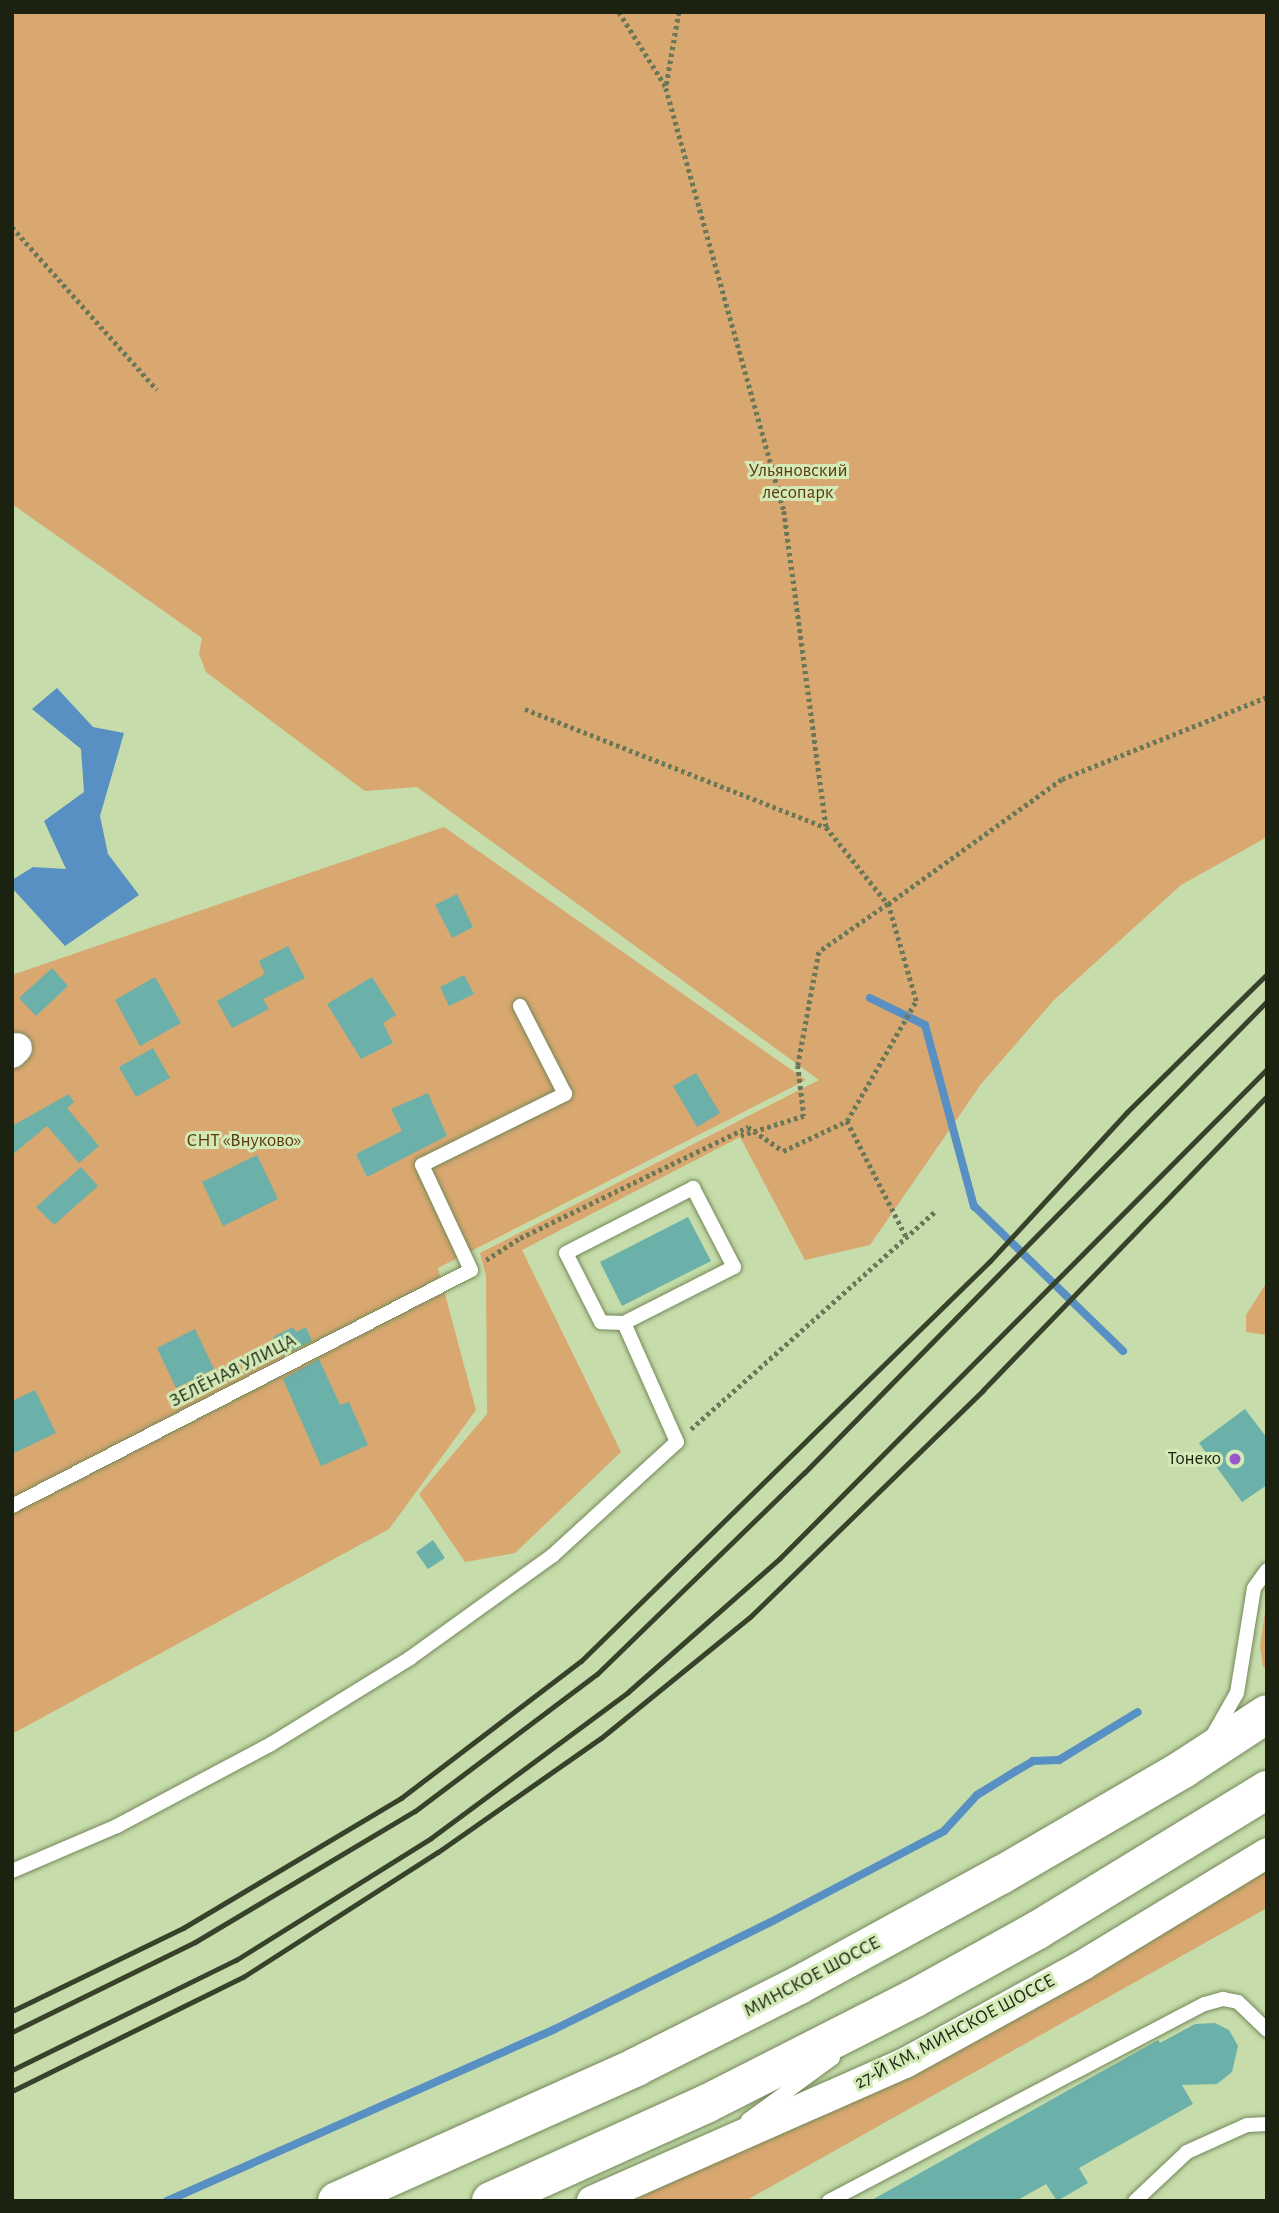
<!DOCTYPE html>
<html>
<head>
<meta charset="utf-8">
<style>
  body { margin:0 }
  #map { position:relative; width:1279px; height:2213px; overflow:hidden; background:#c6dcaa; font-family:"Alegreya Sans",sans-serif }
  div>[style] { position:absolute }
  .green>* { inset:0; background:#d9a770 }
  .water>* { inset:0; background:#5990c3 }
  .stream>* { height:8px; margin:-4px; padding:0 4px; transform-origin:4px; border-radius:4px; background:#5990c3 }
  .building>* { inset:0; background:#6bb0a9 }
  .path>* { height:4.5px; margin-top:-2.25px; transform-origin:0; background:repeating-linear-gradient(90deg,#697857 0 3.5px,transparent 0 7px) }
  .roads { filter:drop-shadow(0 0 2px #738859) drop-shadow(0 0 2px #738859) }
  .service>* { height:14px; margin:-7px; padding:0 7px; transform-origin:7px; border-radius:7px; background:#fff }
  .minor>* { height:30px; margin:-15px; padding:0 15px; transform-origin:15px; border-radius:15px; background:#fff }
  .trunk>* { height:38px; margin:-19px; padding:0 19px; transform-origin:19px; border-radius:19px; background:#fff }
  .rail>* { height:5px; margin:-2.5px; padding:0 2.5px; transform-origin:2.5px; border-radius:2.5px; background:#38422a }
  .dots>* { width:19px; height:19px; translate:-50% -50%; box-sizing:border-box; border:4px solid #d3eab7; border-radius:50% }
  span { translate:-50% -50%; white-space:nowrap; text-align:center; line-height:1.15; -webkit-text-stroke:6px #d3eab7; paint-order:stroke }
  .park-label { font-size:19px; color:#5d3a0d }
  .street-label { font-size:19px; color:#1b2310 }
  .poi-label { font-size:19px; color:#1b2310 }
  .right { translate:-100% -50%; text-align:right }
  .frame { position:absolute; inset:0; border:14px solid #1b2310; pointer-events:none }
</style>
</head>
<body>
<div id="map">
  <div class="green">
    <i style="clip-path:polygon(12px 12px,1267px 12px,1267px 837px,1181px 885px,1054px 1000px,981px 1084px,870px 1245px,805px 1260px,740px 1137px,522px 1250px,621px 1452px,515px 1553px,465px 1562px,419px 1494px,487px 1414px,486px 1276px,480px 1253px,819px 1080px,417px 787px,365px 791px,206px 672px,199px 654px,202px 638px,12px 504px)"></i>
    <i style="clip-path:polygon(444px 827px,806px 1080px,438px 1268px,476px 1410px,389px 1529px,12px 1734px,12px 975px)"></i>
    <i style="clip-path:polygon(1267px 1282px,1267px 1335px,1246px 1332px,1246px 1315px)"></i>
    <i style="clip-path:polygon(1267px 1599px,1267px 1668px,1263px 1667px,1260px 1646px)"></i>
    <i style="clip-path:polygon(1267px 1871px,1267px 1908px,745px 2201px,636px 2201px,653px 2189px,965px 2047px)"></i>
  </div>
  <div class="water">
    <i style="clip-path:polygon(57px 688px,93px 727px,124px 733px,100px 816px,108px 854px,139px 895px,65px 946px,12px 888px,12px 880px,33px 867px,66px 869px,44px 821px,84px 792px,81px 749px,32px 709px)"></i>
  </div>
  <div class="stream">
    <i style="left:870px;top:998px;width:61px;rotate:26.1deg"></i>
    <i style="left:925px;top:1025px;width:188px;rotate:74.9deg"></i>
    <i style="left:974px;top:1206px;width:208px;rotate:44.2deg"></i>
    <i style="left:167px;top:2201px;width:424px;rotate:-23.9deg"></i>
    <i style="left:555px;top:2029px;width:239px;rotate:-26.4deg"></i>
    <i style="left:769px;top:1923px;width:198px;rotate:-27.7deg"></i>
    <i style="left:944px;top:1831px;width:49px;rotate:-47.5deg"></i>
    <i style="left:977px;top:1795px;width:46px;rotate:-31.6deg"></i>
    <i style="left:1016px;top:1771px;width:20px;rotate:-30deg"></i>
    <i style="left:1033px;top:1761px;width:26px;rotate:-2deg"></i>
    <i style="left:1059px;top:1760px;width:92px;rotate:-31.3deg"></i>
  </div>
  <div class="building">
    <i style="clip-path:polygon(457px 894px,473px 927px,452px 938px,435px 905px)"></i>
    <i style="clip-path:polygon(288px 946px,305px 978px,263px 999px,269px 1009px,232px 1028px,217px 1001px,265px 974px,259px 961px)"></i>
    <i style="clip-path:polygon(52px 968px,68px 986px,36px 1016px,19px 998px)"></i>
    <i style="clip-path:polygon(464px 975px,474px 994px,449px 1006px,440px 987px)"></i>
    <i style="clip-path:polygon(155px 977px,181px 1023px,140px 1046px,115px 1000px)"></i>
    <i style="clip-path:polygon(372px 977px,396px 1015px,383px 1023px,393px 1043px,361px 1059px,327px 1004px)"></i>
    <i style="clip-path:polygon(153px 1048px,170px 1078px,136px 1097px,119px 1067px)"></i>
    <i style="clip-path:polygon(696px 1073px,720px 1113px,697px 1127px,673px 1086px)"></i>
    <i style="clip-path:polygon(428px 1093px,447px 1136px,367px 1177px,356px 1154px,402px 1131px,391px 1109px)"></i>
    <i style="clip-path:polygon(69px 1094px,74px 1102px,67px 1108px,99px 1146px,79px 1163px,47px 1126px,12px 1155px,12px 1126px)"></i>
    <i style="clip-path:polygon(257px 1155px,278px 1199px,223px 1226px,202px 1182px)"></i>
    <i style="clip-path:polygon(81px 1167px,98px 1186px,54px 1225px,36px 1207px)"></i>
    <i style="clip-path:polygon(688px 1217px,711px 1261px,622px 1306px,600px 1262px)"></i>
    <i style="clip-path:polygon(293px 1327px,296px 1332px,306px 1327px,312px 1341px,282px 1356px,273px 1337px)"></i>
    <i style="clip-path:polygon(195px 1329px,214px 1369px,176px 1388px,157px 1348px)"></i>
    <i style="clip-path:polygon(319px 1359px,340px 1405px,349px 1402px,368px 1445px,321px 1466px,283px 1379px)"></i>
    <i style="clip-path:polygon(35px 1390px,56px 1433px,12px 1454px,12px 1401px)"></i>
    <i style="clip-path:polygon(1245px 1409px,1267px 1438px,1267px 1485px,1242px 1502px,1199px 1443px)"></i>
    <i style="clip-path:polygon(433px 1540px,445px 1558px,428px 1569px,416px 1552px)"></i>
    <i style="clip-path:polygon(1215px 2023px,1229px 2030px,1238px 2046px,1232px 2072px,1217px 2084px,1182px 2085px,1193px 2104px,1079px 2168px,1088px 2183px,1057px 2201px,1046px 2184px,1016px 2201px,870px 2201px,1158px 2040px,1160px 2043px,1195px 2024px)"></i>
  </div>
  <div class="path">
    <i style="left:619px;top:12px;width:89px;rotate:57.9deg"></i>
    <i style="left:679px;top:12px;width:77px;rotate:99.7deg"></i>
    <i style="left:666px;top:88px;width:439px;rotate:74.4deg"></i>
    <i style="left:784px;top:511px;width:319px;rotate:82.4deg"></i>
    <i style="left:826px;top:827px;width:99px;rotate:51.2deg"></i>
    <i style="left:888px;top:904px;width:84px;rotate:145.2deg"></i>
    <i style="left:819px;top:952px;width:115px;rotate:100.5deg"></i>
    <i style="left:798px;top:1065px;width:51px;rotate:83.3deg"></i>
    <i style="left:804px;top:1116px;width:66px;rotate:162.4deg"></i>
    <i style="left:12px;top:227px;width:218px;rotate:48.3deg"></i>
    <i style="left:525px;top:709px;width:322px;rotate:21.5deg"></i>
    <i style="left:847px;top:1121px;width:131px;rotate:62.9deg"></i>
    <i style="left:486px;top:1260px;width:40px;rotate:-32.9deg"></i>
    <i style="left:520px;top:1238px;width:254px;rotate:-26deg"></i>
    <i style="left:748px;top:1127px;width:42px;rotate:34.4deg"></i>
    <i style="left:783px;top:1151px;width:71px;rotate:-25.1deg"></i>
    <i style="left:847px;top:1121px;width:138px;rotate:-60.1deg"></i>
    <i style="left:916px;top:1001px;width:101px;rotate:-106.1deg"></i>
    <i style="left:888px;top:904px;width:214px;rotate:-35.7deg"></i>
    <i style="left:1062px;top:779px;width:221px;rotate:-21.8deg"></i>
    <i style="left:691px;top:1429px;width:328px;rotate:-41.7deg"></i>
  </div>
  <div class="roads">
    <div class="service">
      <i style="left:693px;top:1188px;width:89px;rotate:62.6deg"></i>
      <i style="left:734px;top:1267px;width:123px;rotate:153deg"></i>
      <i style="left:624px;top:1323px;width:23px;rotate:-178deg"></i>
      <i style="left:601px;top:1322px;width:77px;rotate:-116.9deg"></i>
      <i style="left:566px;top:1253px;width:143px;rotate:-27.1deg"></i>
      <i style="left:12px;top:1506px;width:516px;rotate:-27.21deg"></i>
      <i style="left:471px;top:1270px;width:116px;rotate:-115deg"></i>
      <i style="left:422px;top:1165px;width:160px;rotate:-26.4deg"></i>
      <i style="left:565px;top:1094px;width:99px;rotate:-117.1deg"></i>
      <i style="left:1213px;top:1735px;width:48px;rotate:-60.3deg"></i>
      <i style="left:1237px;top:1693px;width:106px;rotate:-80.8deg"></i>
      <i style="left:1254px;top:1588px;width:22px;rotate:-54deg"></i>
      <i style="left:12px;top:1871px;width:114px;rotate:-23.2deg"></i>
      <i style="left:117px;top:1826px;width:174px;rotate:-28deg"></i>
      <i style="left:271px;top:1744px;width:163px;rotate:-31.7deg"></i>
      <i style="left:410px;top:1658px;width:175px;rotate:-35.7deg"></i>
      <i style="left:552px;top:1556px;width:169px;rotate:-42.4deg"></i>
      <i style="left:677px;top:1442px;width:130px;rotate:-114deg"></i>
      <i style="left:748px;top:2120px;width:105px;rotate:-36.1deg"></i>
      <i style="left:829px;top:2201px;width:424px;rotate:-27.7deg"></i>
      <i style="left:1205px;top:2004px;width:19px;rotate:-16deg"></i>
      <i style="left:1223px;top:1999px;width:15px;rotate:11deg"></i>
      <i style="left:1238px;top:2002px;width:40px;rotate:44deg"></i>
      <i style="left:1135px;top:2201px;width:71px;rotate:-43.3deg"></i>
      <i style="left:1187px;top:2152px;width:66px;rotate:-24.2deg"></i>
      <i style="left:1247px;top:2125px;width:20px;rotate:-3deg"></i>
    </div>
    <div class="minor">
      <i style="left:12px;top:1053px;width:7px;rotate:-45deg"></i>
      <i style="left:592px;top:2201px;width:342px;rotate:-23.8deg"></i>
      <i style="left:905px;top:2063px;width:203px;rotate:-28.8deg"></i>
      <i style="left:1083px;top:1965px;width:215px;rotate:-31.3deg"></i>
    </div>
    <div class="trunk">
      <i style="left:337px;top:2201px;width:328px;rotate:-24.1deg"></i>
      <i style="left:636px;top:2067px;width:182px;rotate:-26.7deg"></i>
      <i style="left:799px;top:1985px;width:230px;rotate:-28.6deg"></i>
      <i style="left:1001px;top:1875px;width:211px;rotate:-30.2deg"></i>
      <i style="left:1183px;top:1769px;width:100px;rotate:-33.2deg"></i>
      <i style="left:491px;top:2201px;width:236px;rotate:-24.3deg"></i>
      <i style="left:706px;top:2104px;width:234px;rotate:-26.9deg"></i>
      <i style="left:915px;top:1998px;width:138px;rotate:-29deg"></i>
      <i style="left:1036px;top:1931px;width:271px;rotate:-31.4deg"></i>
    </div>
  </div>
  <div class="rail">
    <i style="left:12px;top:2011px;width:190px;rotate:-25.9deg"></i>
    <i style="left:183px;top:1928px;width:254px;rotate:-30.8deg"></i>
    <i style="left:401px;top:1798px;width:226px;rotate:-37.3deg"></i>
    <i style="left:581px;top:1661px;width:572px;rotate:-44.36deg"></i>
    <i style="left:990px;top:1261px;width:202px;rotate:-47.4deg"></i>
    <i style="left:1127px;top:1112px;width:197px;rotate:-44.6deg"></i>
    <i style="left:12px;top:2032px;width:204px;rotate:-26.2deg"></i>
    <i style="left:195px;top:1942px;width:256px;rotate:-30.8deg"></i>
    <i style="left:415px;top:1811px;width:228px;rotate:-37deg"></i>
    <i style="left:597px;top:1674px;width:289px;rotate:-44.2deg"></i>
    <i style="left:804px;top:1473px;width:661px;rotate:-45.55deg"></i>
    <i style="left:12px;top:2070px;width:250px;rotate:-26.2deg"></i>
    <i style="left:236px;top:1960px;width:230px;rotate:-32deg"></i>
    <i style="left:431px;top:1838px;width:245px;rotate:-36.5deg"></i>
    <i style="left:628px;top:1692px;width:203px;rotate:-41.4deg"></i>
    <i style="left:780px;top:1558px;width:690px;rotate:-45.12deg"></i>
    <i style="left:12px;top:2091px;width:258px;rotate:-26.3deg"></i>
    <i style="left:243px;top:1977px;width:232px;rotate:-32.7deg"></i>
    <i style="left:438px;top:1852px;width:199px;rotate:-35deg"></i>
    <i style="left:601px;top:1738px;width:193px;rotate:-39.1deg"></i>
    <i style="left:751px;top:1616px;width:324px;rotate:-44.2deg"></i>
    <i style="left:983px;top:1390px;width:409px;rotate:-46deg"></i>
  </div>
  <div class="dots">
    <i style="left:1235px;top:1459px;background:#9957cc"></i>
  </div>
  <div class="park-label">
    <span style="left:798px;top:482px">Ульяновский<br>лесопарк</span>
    <span style="left:244px;top:1141px">СНТ «Внуково»</span>
  </div>
  <div class="street-label">
    <span style="left:233px;top:1371px;rotate:-27deg">ЗЕЛЁНАЯ УЛИЦА</span>
    <span style="left:812px;top:1977px;rotate:-28deg">МИНСКОЕ ШОССЕ</span>
    <span style="left:955px;top:2032px;rotate:-28deg">27-Й КМ, МИНСКОЕ ШОССЕ</span>
  </div>
  <div class="poi-label">
    <span class="right" style="left:1221px;top:1459px">Тонеко</span>
  </div>
  <div class="frame"></div>
</div>
</body>
</html>
